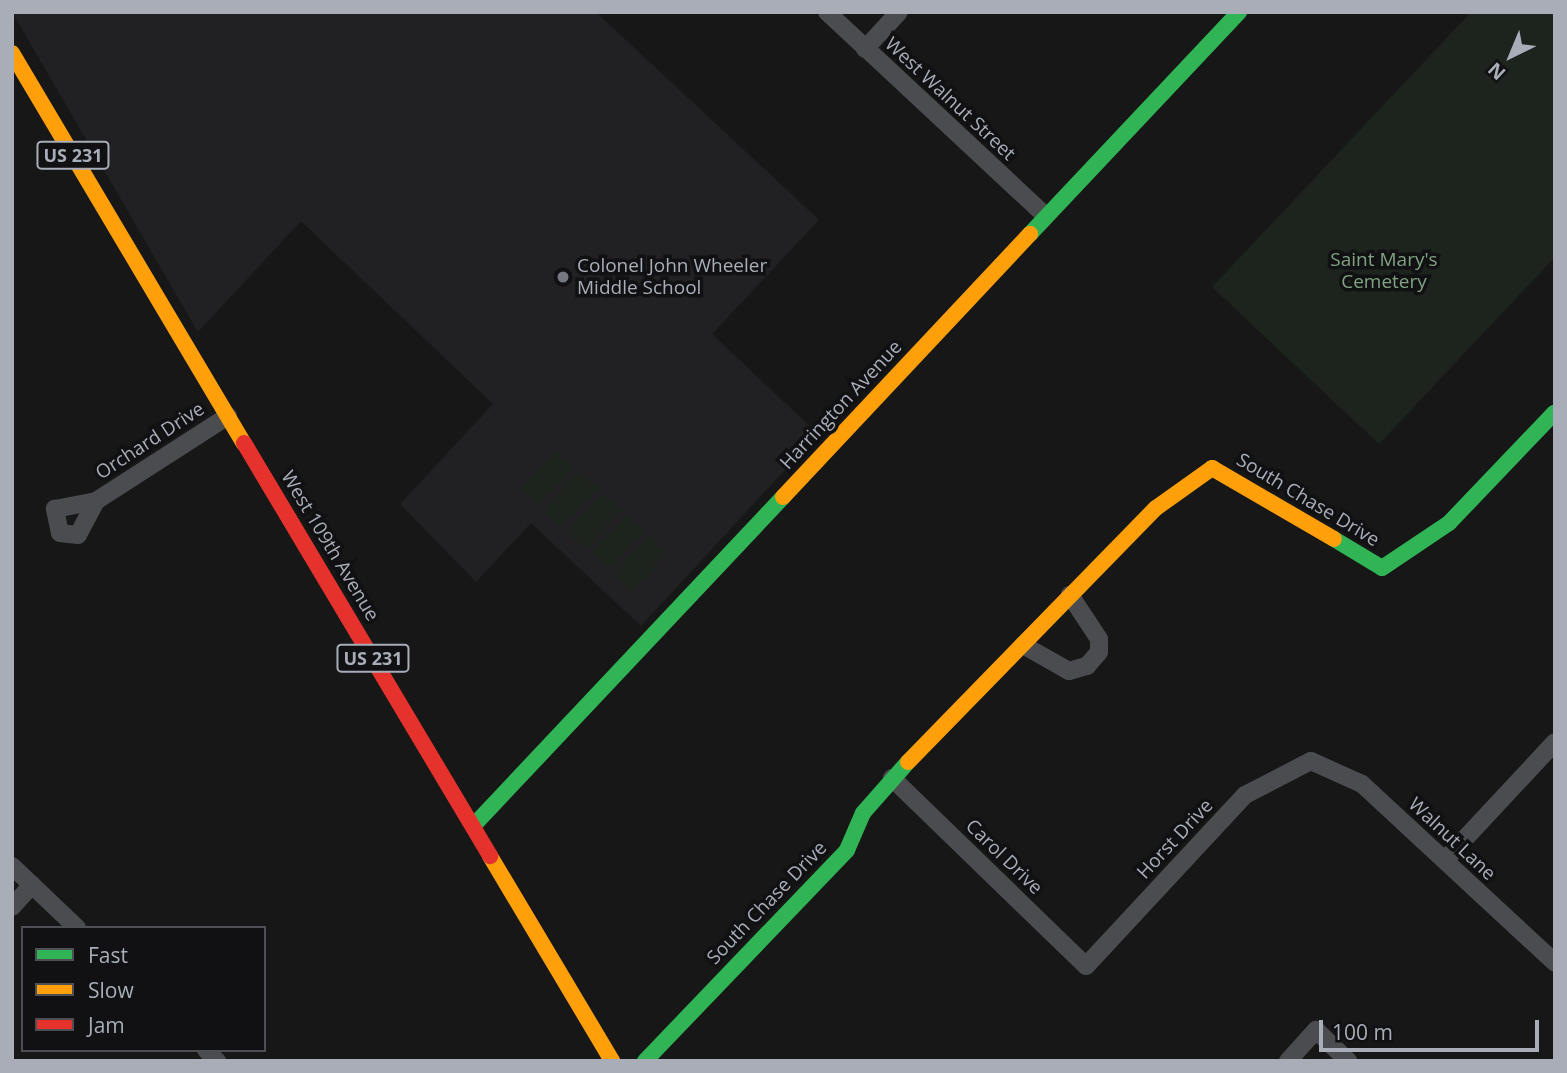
<!DOCTYPE html>
<html>
<head>
<meta charset="utf-8">
<style>
  body { margin:0 }
  #map { position:relative; width:1567px; height:1073px; overflow:hidden; background:#171717; font-family:"Open Sans",sans-serif }
  div>[style] { position:absolute }
  .built>* { inset:0; background:#212123 }
  .green>* { inset:0; background:#1d241e }
  .street>* { height:18px; margin:-9px; padding:0 9px; transform-origin:9px; border-radius:9px; background:#4b4c50 }
  .fast>* { height:16px; margin:-8px; padding:0 8px; transform-origin:8px; border-radius:8px; background:#30b455 }
  .slow>* { height:16px; margin:-8px; padding:0 8px; transform-origin:8px; border-radius:8px; background:#ff9f0a }
  .jam>* { height:16px; margin:-8px; padding:0 8px; transform-origin:8px; border-radius:8px; background:#e5322d }
  .dots>* { width:19px; height:19px; translate:-50% -50%; box-sizing:border-box; border:4px solid #111113; border-radius:50% }
  span { translate:-50% -50%; white-space:nowrap; text-align:center; line-height:1.15; -webkit-text-stroke:7px #111113; paint-order:stroke }
  .shield-label span { padding:2px 5px; background:#111113; border:2px solid; border-radius:5px; -webkit-text-stroke-width:0 }
  .shield-label { font-size:18px; color:#a8adb8; font-weight:700 }
  .street-label { font-size:19px; color:#a8adb8 }
  .park-label { font-size:19px; color:#7fa381 }
  .poi-label { font-size:19px; color:#a8adb8 }
  .left { translate:0 -50%; text-align:left }
  .frame { position:absolute; inset:0; border:14px solid #a8adb8; pointer-events:none }
  .legend { position:absolute; left:21px; top:926px; width:245px; height:126px; box-sizing:border-box; background:#111113; border:2px solid #4d4f55; margin:0; padding:9px 12px; list-style:none; font-size:21px; color:#a8adb8 }
  .legend li { display:flex; align-items:center; gap:14px; height:35px }
  .legend b { width:35px; border:2px solid #4d4f55 }
  .north { position:absolute; left:1476px; top:21px; width:70px; height:70px; -webkit-text-stroke:5px #111113; paint-order:stroke; rotate:223deg; font-size:19px; font-weight:700; line-height:28px; text-align:center; color:#a8adb8 }
  .north::after { content:''; display:block; margin:auto; width:24px; height:32px; background:#a8adb8; clip-path:polygon(50% 0,100% 100%,50% 72%,0 100%) }
  .scale { position:absolute; left:1319px; top:1020px; width:220px; height:32px; box-sizing:border-box; border:4px solid #a8adb8; border-top:0; padding-left:9px; font-size:21px; line-height:24px; white-space:nowrap; color:#a8adb8; -webkit-text-stroke:5px #111113; paint-order:stroke }
</style>
</head>
<body>
<div id="map">
  <div class="built">
    <i style="clip-path:polygon(12px 12px,596px 12px,819px 220px,712px 334px,818px 434px,641px 626px,531px 523px,476px 582px,400px 504px,493px 404px,301px 221px,198px 332px)"></i>
  </div>
  <div class="green">
    <i style="clip-path:polygon(1471px 12px,1555px 12px,1555px 257px,1379px 444px,1212px 287px)"></i>
    <i style="clip-path:polygon(556px 450px,574px 467px,538px 505px,520px 489px)"></i>
    <i style="clip-path:polygon(579px 471px,597px 488px,561px 527px,543px 510px)"></i>
    <i style="clip-path:polygon(603px 493px,621px 510px,585px 549px,567px 532px)"></i>
    <i style="clip-path:polygon(626px 515px,644px 531px,608px 570px,590px 553px)"></i>
    <i style="clip-path:polygon(649px 536px,667px 553px,631px 591px,613px 575px)"></i>
  </div>
  <div class="street">
    <i style="left:827px;top:12px;width:298px;rotate:43deg"></i>
    <i style="left:865px;top:49px;width:50px;rotate:-47.4deg"></i>
    <i style="left:96px;top:501px;width:38px;rotate:118deg"></i>
    <i style="left:78px;top:535px;width:18px;rotate:-174deg"></i>
    <i style="left:60px;top:533px;width:25px;rotate:-102deg"></i>
    <i style="left:55px;top:509px;width:42px;rotate:-11deg"></i>
    <i style="left:96px;top:501px;width:157px;rotate:-32.8deg"></i>
    <i style="left:1023px;top:645px;width:53px;rotate:29.5deg"></i>
    <i style="left:1069px;top:671px;width:19px;rotate:-16deg"></i>
    <i style="left:1087px;top:666px;width:18px;rotate:-49deg"></i>
    <i style="left:1099px;top:652px;width:13px;rotate:-90deg"></i>
    <i style="left:1099px;top:639px;width:53px;rotate:-123.4deg"></i>
    <i style="left:892px;top:778px;width:270px;rotate:44.1deg"></i>
    <i style="left:1086px;top:966px;width:233px;rotate:-47.1deg"></i>
    <i style="left:1245px;top:795px;width:74px;rotate:-27.3deg"></i>
    <i style="left:1311px;top:761px;width:56px;rotate:24.3deg"></i>
    <i style="left:1362px;top:784px;width:263px;rotate:42.8deg"></i>
    <i style="left:1445px;top:860px;width:161px;rotate:-47deg"></i>
    <i style="left:12px;top:866px;width:90px;rotate:43.6deg"></i>
    <i style="left:12px;top:907px;width:30px;rotate:-48deg"></i>
    <i style="left:206px;top:1050px;width:16px;rotate:45deg"></i>
    <i style="left:1288px;top:1061px;width:42px;rotate:-47.9deg"></i>
    <i style="left:1316px;top:1030px;width:45px;rotate:44.1deg"></i>
  </div>
  <div class="fast">
    <i style="left:1030px;top:234px;width:305px;rotate:-46.7deg"></i>
    <i style="left:1334px;top:539px;width:56px;rotate:31.1deg"></i>
    <i style="left:1382px;top:568px;width:81px;rotate:-33.9deg"></i>
    <i style="left:1449px;top:523px;width:153px;rotate:-46.3deg"></i>
    <i style="left:474px;top:825px;width:451px;rotate:-46.7deg"></i>
    <i style="left:645px;top:1061px;width:292px;rotate:-46.2deg"></i>
    <i style="left:847px;top:850px;width:40px;rotate:-66.6deg"></i>
    <i style="left:863px;top:813px;width:68px;rotate:-48.6deg"></i>
  </div>
  <div class="slow">
    <i style="left:12px;top:53px;width:454px;rotate:59.3deg"></i>
    <i style="left:783px;top:497px;width:361px;rotate:-46.8deg"></i>
    <i style="left:908px;top:762px;width:355px;rotate:-45.7deg"></i>
    <i style="left:1156px;top:508px;width:69px;rotate:-35.5deg"></i>
    <i style="left:1212px;top:468px;width:141px;rotate:30.2deg"></i>
    <i style="left:490px;top:856px;width:239px;rotate:59.2deg"></i>
  </div>
  <div class="jam">
    <i style="left:244px;top:443px;width:481px;rotate:59.2deg"></i>
  </div>
  <div class="dots">
    <i style="left:563px;top:277px;background:#757880"></i>
  </div>
  <div class="shield-label">
    <span style="left:73px;top:155px">US 231</span>
    <span style="left:373px;top:658px">US 231</span>
  </div>
  <div class="street-label">
    <span style="left:950px;top:99px;rotate:43deg">West Walnut Street</span>
    <span style="left:841px;top:405px;rotate:-47deg">Harrington Avenue</span>
    <span style="left:150px;top:441px;rotate:-33deg">Orchard Drive</span>
    <span style="left:1308px;top:500px;rotate:31deg">South Chase Drive</span>
    <span style="left:330px;top:546px;rotate:59deg">West 109th Avenue</span>
    <span style="left:1175px;top:839px;rotate:-47deg">Horst Drive</span>
    <span style="left:1452px;top:839px;rotate:43deg">Walnut Lane</span>
    <span style="left:1004px;top:857px;rotate:44deg">Carol Drive</span>
    <span style="left:767px;top:903px;rotate:-46deg">South Chase Drive</span>
  </div>
  <div class="park-label">
    <span style="left:1384px;top:271px">Saint Mary's<br>Cemetery</span>
  </div>
  <div class="poi-label">
    <span class="left" style="left:577px;top:277px">Colonel John Wheeler<br>Middle School</span>
  </div>
  <div class="frame"></div>
  <ul class="legend">
  <li><b style="height:9px;background:#30b455"></b>Fast</li>
  <li><b style="height:9px;background:#ff9f0a"></b>Slow</li>
  <li><b style="height:9px;background:#e5322d"></b>Jam</li>
  </ul>
  <div class="north">N</div>
  <div class="scale">100 m</div>
</div>
</body>
</html>
